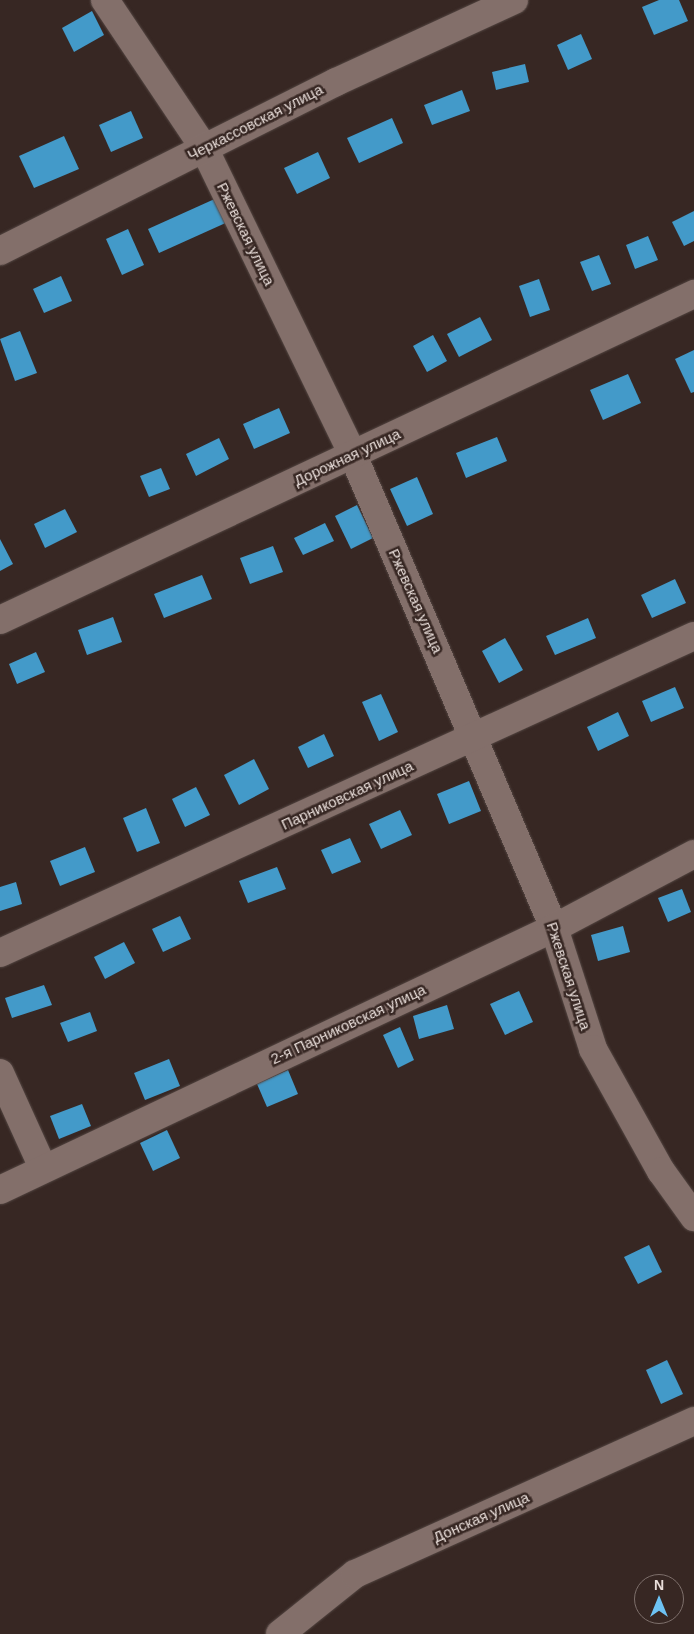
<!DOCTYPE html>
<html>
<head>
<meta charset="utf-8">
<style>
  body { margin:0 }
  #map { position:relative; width:694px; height:1634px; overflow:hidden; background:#372723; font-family:Arial,sans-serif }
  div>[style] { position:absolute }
  .building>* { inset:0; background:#439ac9 }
  .roads { filter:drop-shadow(0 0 1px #534642) drop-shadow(0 0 1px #534642) }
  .minor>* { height:28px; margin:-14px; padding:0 14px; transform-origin:14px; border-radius:14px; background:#836f6a }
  span { translate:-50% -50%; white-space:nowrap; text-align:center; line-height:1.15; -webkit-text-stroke:5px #372723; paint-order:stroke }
  .street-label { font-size:15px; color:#e9deda }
  .north { position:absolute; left:634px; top:1574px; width:50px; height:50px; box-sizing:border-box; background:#372723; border:1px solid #7e706c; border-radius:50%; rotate:0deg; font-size:14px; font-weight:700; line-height:20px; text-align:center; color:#e9deda }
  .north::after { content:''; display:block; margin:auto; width:18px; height:22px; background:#6dc2f3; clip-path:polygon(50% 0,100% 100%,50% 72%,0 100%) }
</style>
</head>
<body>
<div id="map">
  <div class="building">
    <i style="clip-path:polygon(659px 0,679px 0,688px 21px,654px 35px,642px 7px)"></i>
    <i style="clip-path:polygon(92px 11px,104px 35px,74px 52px,62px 28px)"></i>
    <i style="clip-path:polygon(581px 34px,592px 59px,568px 70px,557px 45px)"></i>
    <i style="clip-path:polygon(525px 64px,529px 82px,496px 90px,492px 72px)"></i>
    <i style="clip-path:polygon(462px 90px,470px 111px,432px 125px,424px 105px)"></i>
    <i style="clip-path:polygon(131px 111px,143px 138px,111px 152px,99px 125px)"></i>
    <i style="clip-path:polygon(392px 118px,403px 143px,359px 163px,347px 138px)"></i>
    <i style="clip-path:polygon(64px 136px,79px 169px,34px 188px,19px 156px)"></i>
    <i style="clip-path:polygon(318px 152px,330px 178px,297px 194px,284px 168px)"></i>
    <i style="clip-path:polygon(219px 197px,230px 221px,159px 253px,148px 229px)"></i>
    <i style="clip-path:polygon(694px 211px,694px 241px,684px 246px,672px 222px)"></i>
    <i style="clip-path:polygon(128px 229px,144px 265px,122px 275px,106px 239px)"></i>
    <i style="clip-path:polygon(648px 236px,658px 260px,635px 269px,626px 245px)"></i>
    <i style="clip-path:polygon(599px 255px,611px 284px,592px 291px,580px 262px)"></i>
    <i style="clip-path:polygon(61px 276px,72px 301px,44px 313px,33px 289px)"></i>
    <i style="clip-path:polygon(539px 279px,550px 310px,530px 317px,519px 286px)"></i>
    <i style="clip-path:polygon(480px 317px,492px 340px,459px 357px,447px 334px)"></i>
    <i style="clip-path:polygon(20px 331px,37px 373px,15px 381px,0 339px)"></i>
    <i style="clip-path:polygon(433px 335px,447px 361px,427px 372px,413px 346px)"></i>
    <i style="clip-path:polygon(694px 350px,694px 392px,691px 393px,675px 359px)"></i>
    <i style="clip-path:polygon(628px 374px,641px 403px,603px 420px,590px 390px)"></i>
    <i style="clip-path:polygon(279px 408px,290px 433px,254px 449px,243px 424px)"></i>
    <i style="clip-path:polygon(497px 437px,507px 461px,466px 478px,456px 453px)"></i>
    <i style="clip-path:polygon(219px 438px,229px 459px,196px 476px,186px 454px)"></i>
    <i style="clip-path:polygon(161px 468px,170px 489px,149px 497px,140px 476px)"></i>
    <i style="clip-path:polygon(417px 477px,433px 514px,407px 526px,390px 489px)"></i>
    <i style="clip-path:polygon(357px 505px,373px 538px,351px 549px,335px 516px)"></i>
    <i style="clip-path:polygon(65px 509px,77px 532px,45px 548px,34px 524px)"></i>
    <i style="clip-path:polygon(325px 523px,334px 541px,303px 555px,294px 538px)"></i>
    <i style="clip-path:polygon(0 539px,13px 564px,0 571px)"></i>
    <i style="clip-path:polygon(273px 546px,283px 572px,250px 584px,240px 558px)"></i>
    <i style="clip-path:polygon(202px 575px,212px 599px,164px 618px,154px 594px)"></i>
    <i style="clip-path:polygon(675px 579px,686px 603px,652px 618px,641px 595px)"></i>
    <i style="clip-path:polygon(113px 617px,122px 642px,87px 655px,78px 630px)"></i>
    <i style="clip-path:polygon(588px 618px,596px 638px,555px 655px,546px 636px)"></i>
    <i style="clip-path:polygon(505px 638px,523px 670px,499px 683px,482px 651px)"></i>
    <i style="clip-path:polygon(36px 652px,45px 672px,17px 684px,9px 664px)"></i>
    <i style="clip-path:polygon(675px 687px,684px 708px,651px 722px,642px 701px)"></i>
    <i style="clip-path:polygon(381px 694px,398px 732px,379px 741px,362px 702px)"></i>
    <i style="clip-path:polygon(618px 712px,629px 736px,598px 751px,587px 727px)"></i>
    <i style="clip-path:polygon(324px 734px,334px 756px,308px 768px,298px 747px)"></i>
    <i style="clip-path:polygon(254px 759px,269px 789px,239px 805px,224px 775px)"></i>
    <i style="clip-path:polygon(469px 781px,481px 811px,449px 824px,437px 794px)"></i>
    <i style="clip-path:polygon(196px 787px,210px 815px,185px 827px,172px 799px)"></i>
    <i style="clip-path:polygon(146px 808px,160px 843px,137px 852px,123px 818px)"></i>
    <i style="clip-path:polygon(400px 810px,412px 835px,381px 849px,369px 824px)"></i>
    <i style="clip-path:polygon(350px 838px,361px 862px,332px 874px,321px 850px)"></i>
    <i style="clip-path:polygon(85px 847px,95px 872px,60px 886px,50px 861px)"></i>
    <i style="clip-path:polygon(277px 867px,286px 889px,248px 903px,239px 881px)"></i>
    <i style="clip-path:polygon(16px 882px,22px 904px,0 911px,0 887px)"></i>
    <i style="clip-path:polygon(682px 889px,691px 912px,668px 922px,658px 898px)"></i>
    <i style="clip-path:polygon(180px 916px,191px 939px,163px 952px,152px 929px)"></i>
    <i style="clip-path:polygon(623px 926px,630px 952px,598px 961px,591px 935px)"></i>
    <i style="clip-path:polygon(124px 942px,135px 963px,105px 979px,94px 957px)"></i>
    <i style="clip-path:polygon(44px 985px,52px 1005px,12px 1018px,5px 998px)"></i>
    <i style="clip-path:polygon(519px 991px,533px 1022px,505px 1035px,490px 1004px)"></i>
    <i style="clip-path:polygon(447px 1005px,454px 1029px,419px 1039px,413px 1016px)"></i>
    <i style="clip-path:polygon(90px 1012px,97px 1031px,68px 1042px,60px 1023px)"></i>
    <i style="clip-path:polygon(400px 1027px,414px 1060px,398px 1068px,383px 1035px)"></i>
    <i style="clip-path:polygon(169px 1059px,180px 1086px,145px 1100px,134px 1073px)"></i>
    <i style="clip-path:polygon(288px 1070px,298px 1094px,267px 1107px,257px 1084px)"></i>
    <i style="clip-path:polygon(82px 1104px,91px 1126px,59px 1139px,50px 1116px)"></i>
    <i style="clip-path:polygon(167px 1130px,180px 1158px,153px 1171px,140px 1143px)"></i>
    <i style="clip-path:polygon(649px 1245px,662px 1272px,638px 1284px,624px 1257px)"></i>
    <i style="clip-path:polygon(667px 1360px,683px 1394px,661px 1404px,646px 1370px)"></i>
  </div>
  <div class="roads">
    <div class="minor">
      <i style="left:105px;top:0;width:178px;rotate:56.2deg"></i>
      <i style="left:204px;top:148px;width:341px;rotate:64.1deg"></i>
      <i style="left:353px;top:455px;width:514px;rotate:66.98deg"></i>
      <i style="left:554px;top:928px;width:127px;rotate:72.1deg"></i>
      <i style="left:593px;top:1049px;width:140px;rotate:60.9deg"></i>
      <i style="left:661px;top:1171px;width:57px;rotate:54.3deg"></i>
      <i style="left:0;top:251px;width:376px;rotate:-26.7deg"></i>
      <i style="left:336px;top:82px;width:196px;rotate:-24.7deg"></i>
      <i style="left:0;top:620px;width:767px;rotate:-25.16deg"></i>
      <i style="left:0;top:953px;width:763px;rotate:-24.55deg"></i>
      <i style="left:0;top:1073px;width:104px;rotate:65.6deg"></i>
      <i style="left:0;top:1190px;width:613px;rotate:-25.31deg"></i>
      <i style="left:554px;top:928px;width:158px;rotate:-27.9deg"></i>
      <i style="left:280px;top:1634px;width:96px;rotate:-38.7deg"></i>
      <i style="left:355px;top:1574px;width:372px;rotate:-24.3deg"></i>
    </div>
  </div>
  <div class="street-label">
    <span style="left:255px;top:122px;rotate:-27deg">Черкассовская улица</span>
    <span style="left:246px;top:234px;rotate:64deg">Ржевская улица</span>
    <span style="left:347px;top:457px;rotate:-25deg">Дорожная улица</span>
    <span style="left:416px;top:601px;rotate:66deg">Ржевская улица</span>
    <span style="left:347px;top:795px;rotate:-25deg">Парниковская улица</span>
    <span style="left:569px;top:976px;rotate:72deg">Ржевская улица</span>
    <span style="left:348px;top:1024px;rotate:-25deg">2-я Парниковская улица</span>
    <span style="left:481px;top:1517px;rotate:-24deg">Донская улица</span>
  </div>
  <div class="north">N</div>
</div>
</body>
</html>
